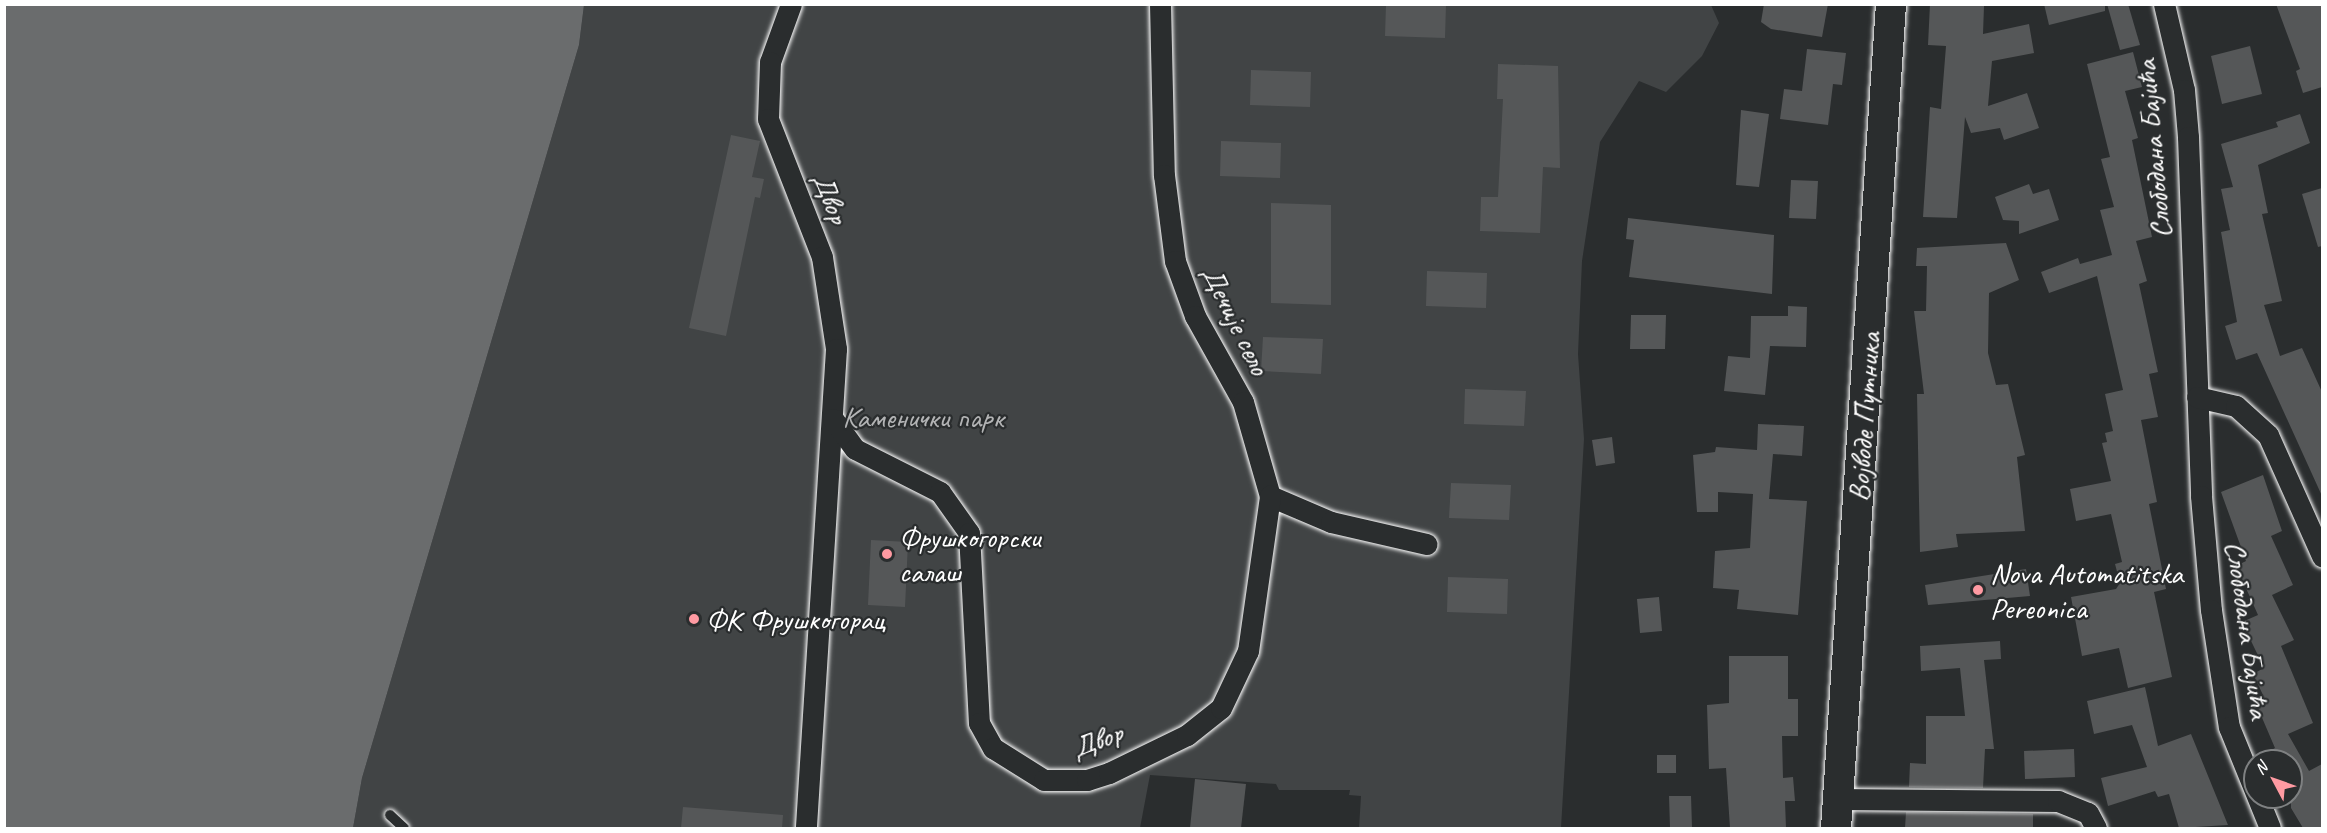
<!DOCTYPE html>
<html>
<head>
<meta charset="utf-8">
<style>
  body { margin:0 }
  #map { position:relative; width:2327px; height:833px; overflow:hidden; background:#2a2d2e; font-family:Caveat,sans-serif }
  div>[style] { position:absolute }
  .green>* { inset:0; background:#414445 }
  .water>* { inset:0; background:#6a6c6d }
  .building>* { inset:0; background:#555758 }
  .roads { filter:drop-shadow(0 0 2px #fff) drop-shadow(0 0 2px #fff) }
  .lane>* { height:10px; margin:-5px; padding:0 5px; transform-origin:5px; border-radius:5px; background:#2a2d2e }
  .street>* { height:21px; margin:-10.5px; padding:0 10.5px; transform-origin:10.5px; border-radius:10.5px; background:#2a2d2e }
  .secondary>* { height:30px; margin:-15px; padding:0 15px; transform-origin:15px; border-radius:15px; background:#2a2d2e }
  .dots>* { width:16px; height:16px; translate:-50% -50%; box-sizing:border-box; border:3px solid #2a2d2e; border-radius:50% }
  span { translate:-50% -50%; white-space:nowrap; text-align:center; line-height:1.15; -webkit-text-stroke:4.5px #2a2d2e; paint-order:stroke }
  .street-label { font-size:30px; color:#fff }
  .park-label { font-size:30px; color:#b3b4b5 }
  .poi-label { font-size:30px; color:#fff }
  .left { translate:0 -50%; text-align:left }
  .frame { position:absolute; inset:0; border:6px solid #fff; pointer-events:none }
  .north { position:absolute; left:2243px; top:749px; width:60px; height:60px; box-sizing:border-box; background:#2a2d2e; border:2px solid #7f8182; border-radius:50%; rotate:311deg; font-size:16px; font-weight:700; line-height:24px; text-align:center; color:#fff }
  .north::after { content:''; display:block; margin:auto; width:21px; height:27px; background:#ff9aa2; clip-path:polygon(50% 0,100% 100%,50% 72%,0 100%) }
</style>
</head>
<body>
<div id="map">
  <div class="green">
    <i style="clip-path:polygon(584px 5px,1711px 5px,1719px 23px,1702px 56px,1666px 92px,1639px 81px,1600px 142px,1582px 261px,1578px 354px,1584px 439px,1561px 828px,1359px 828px,1361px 796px,1349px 795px,1350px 790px,1279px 790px,1276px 784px,1150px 775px,1140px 828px,353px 828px,362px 778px,579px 45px)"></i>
  </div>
  <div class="water">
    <i style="clip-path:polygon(5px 4px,584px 5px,579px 45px,362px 778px,353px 828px,5px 828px)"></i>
  </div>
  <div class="building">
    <i style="clip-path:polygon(1386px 4px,1446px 4px,1445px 38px,1385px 36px)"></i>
    <i style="clip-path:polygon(1764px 4px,1828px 4px,1822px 37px,1771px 29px,1761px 22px)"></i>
    <i style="clip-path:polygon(1930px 4px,1984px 6px,1983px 34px,2029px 24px,2034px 53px,1992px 61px,1988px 106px,2027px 93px,2039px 128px,2004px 140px,2000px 128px,1971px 133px,1965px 117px,1957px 218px,1923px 217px,1930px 107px,1941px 109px,1946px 46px,1928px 45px)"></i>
    <i style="clip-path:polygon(2044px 4px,2105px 4px,2105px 11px,2049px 25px)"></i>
    <i style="clip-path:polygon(2107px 4px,2128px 4px,2140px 45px,2120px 50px)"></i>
    <i style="clip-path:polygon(2276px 4px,2322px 4px,2322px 87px,2303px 93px,2296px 71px,2300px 69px)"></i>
    <i style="clip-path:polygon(2250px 46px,2262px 94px,2222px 104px,2211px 56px)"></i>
    <i style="clip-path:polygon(1807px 49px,1846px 53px,1842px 85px,1833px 84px,1828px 125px,1780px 119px,1784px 89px,1802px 91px)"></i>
    <i style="clip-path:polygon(2133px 52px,2142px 87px,2125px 91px,2138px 138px,2132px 140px,2152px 237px,2136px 241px,2147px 281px,2139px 284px,2158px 372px,2149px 374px,2158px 417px,2141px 420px,2157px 502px,2149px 504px,2166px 589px,2154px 592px,2172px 677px,2128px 688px,2119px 648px,2082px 656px,2071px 597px,2116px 589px,2120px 583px,2115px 564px,2122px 562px,2111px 514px,2076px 521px,2070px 489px,2111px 481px,2102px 443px,2107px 442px,2105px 433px,2113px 431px,2105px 394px,2123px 390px,2097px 276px,2049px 293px,2041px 272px,2078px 258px,2080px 264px,2112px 255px,2100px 210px,2114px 207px,2101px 159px,2110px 157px,2087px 64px)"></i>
    <i style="clip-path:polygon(1498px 64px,1558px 66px,1560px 168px,1543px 167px,1540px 233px,1480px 231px,1481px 197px,1498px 197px,1503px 99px,1497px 99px)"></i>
    <i style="clip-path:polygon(1251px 70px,1311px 72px,1310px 107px,1250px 105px)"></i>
    <i style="clip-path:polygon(1741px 110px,1769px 114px,1759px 187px,1736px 185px)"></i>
    <i style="clip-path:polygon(2300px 114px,2310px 143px,2258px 165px,2268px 213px,2262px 214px,2282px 301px,2264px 305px,2280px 356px,2302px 348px,2322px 392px,2322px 496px,2257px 353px,2236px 360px,2225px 326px,2237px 322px,2221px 232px,2230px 230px,2221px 189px,2233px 187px,2221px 144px,2278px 127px,2276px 122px)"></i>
    <i style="clip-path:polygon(731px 135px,760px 141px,752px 177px,764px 179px,760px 198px,755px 197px,726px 336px,689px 328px)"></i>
    <i style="clip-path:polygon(1221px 141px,1281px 143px,1280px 178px,1220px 176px)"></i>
    <i style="clip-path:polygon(1791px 180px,1818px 181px,1816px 219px,1789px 218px)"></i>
    <i style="clip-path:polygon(2029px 184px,2033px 194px,2049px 189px,2059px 220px,2019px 234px,2019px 221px,2003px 220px,1995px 197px)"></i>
    <i style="clip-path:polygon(2322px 188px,2322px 246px,2318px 247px,2302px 194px)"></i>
    <i style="clip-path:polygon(1271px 203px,1331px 205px,1331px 305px,1271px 303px)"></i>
    <i style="clip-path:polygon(1628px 218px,1774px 235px,1772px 294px,1629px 277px,1634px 240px,1626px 239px)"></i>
    <i style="clip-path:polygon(2006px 243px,2019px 280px,1989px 293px,1988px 353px,1996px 385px,2008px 384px,2025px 455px,2017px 457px,2025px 531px,1956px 534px,1958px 547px,1920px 552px,1917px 394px,1924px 394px,1914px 311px,1926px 311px,1927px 266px,1916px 266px,1917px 248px)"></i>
    <i style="clip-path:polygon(1427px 271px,1487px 273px,1486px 308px,1426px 306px)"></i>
    <i style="clip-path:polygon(1788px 306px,1807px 307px,1806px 347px,1770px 346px,1765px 395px,1724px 391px,1728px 356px,1750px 358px,1751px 316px,1788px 316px)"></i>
    <i style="clip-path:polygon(1631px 315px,1666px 315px,1665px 349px,1630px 349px)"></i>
    <i style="clip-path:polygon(1263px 337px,1323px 339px,1321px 374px,1261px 371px)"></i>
    <i style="clip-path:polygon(1465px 389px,1526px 391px,1524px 426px,1464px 424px)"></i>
    <i style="clip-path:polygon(1758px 424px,1804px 426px,1802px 456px,1773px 454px,1769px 499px,1807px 501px,1798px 615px,1737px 609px,1739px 590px,1713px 588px,1715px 551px,1750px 548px,1753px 494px,1718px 492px,1718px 512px,1697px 512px,1693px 455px,1715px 452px,1716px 447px,1757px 450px)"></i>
    <i style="clip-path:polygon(1612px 437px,1615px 463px,1596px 466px,1592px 440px)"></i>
    <i style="clip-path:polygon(2263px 475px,2282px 531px,2271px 536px,2293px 585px,2272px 595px,2294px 640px,2281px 646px,2313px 723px,2288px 734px,2309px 771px,2322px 764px,2322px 828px,2303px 828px,2291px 808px,2291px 761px,2256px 759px,2275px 748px,2254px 699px,2263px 695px,2253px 674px,2264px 668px,2242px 622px,2258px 615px,2236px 566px,2246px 561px,2221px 492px)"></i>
    <i style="clip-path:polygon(1451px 483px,1511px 485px,1509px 520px,1449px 518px)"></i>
    <i style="clip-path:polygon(871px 540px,908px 542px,905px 607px,868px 605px)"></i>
    <i style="clip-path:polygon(2026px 569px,2030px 596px,1928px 605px,1925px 585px)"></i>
    <i style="clip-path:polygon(1448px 577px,1508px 579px,1507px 614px,1447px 612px)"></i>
    <i style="clip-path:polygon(1659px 597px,1662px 631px,1640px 633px,1637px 599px)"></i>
    <i style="clip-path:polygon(2000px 641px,2001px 659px,1984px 660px,1994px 749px,1985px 749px,1983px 788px,1909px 787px,1910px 763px,1926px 764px,1926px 716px,1965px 716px,1960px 668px,1921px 671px,1920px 646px)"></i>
    <i style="clip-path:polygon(1729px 656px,1788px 656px,1788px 699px,1798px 699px,1798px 736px,1782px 736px,1783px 778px,1793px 777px,1795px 801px,1785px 801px,1786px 828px,1730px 828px,1726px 768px,1709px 769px,1707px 705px,1729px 703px)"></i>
    <i style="clip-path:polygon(2145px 687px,2158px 746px,2191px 734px,2228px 825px,2179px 828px,2169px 794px,2158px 797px,2155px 791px,2108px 806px,2101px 778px,2147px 767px,2132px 725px,2094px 734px,2087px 701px)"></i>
    <i style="clip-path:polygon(2074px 749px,2075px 777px,2025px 779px,2024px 751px)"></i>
    <i style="clip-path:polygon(1657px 755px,1676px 755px,1676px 773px,1657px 773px)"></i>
    <i style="clip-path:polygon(1195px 779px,1246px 784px,1241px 828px,1190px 828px)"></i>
    <i style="clip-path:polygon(1669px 796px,1691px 796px,1692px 828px,1670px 828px)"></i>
    <i style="clip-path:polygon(683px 807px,783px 815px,782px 828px,681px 828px)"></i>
    <i style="clip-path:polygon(1906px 812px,2033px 814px,2033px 828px,1905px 828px)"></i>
  </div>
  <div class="roads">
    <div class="lane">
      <i style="left:390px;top:815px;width:19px;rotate:43deg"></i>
    </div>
    <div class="street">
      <i style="left:791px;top:4px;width:62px;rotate:109.9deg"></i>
      <i style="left:770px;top:62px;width:57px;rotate:92deg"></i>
      <i style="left:768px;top:119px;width:148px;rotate:68.6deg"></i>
      <i style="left:822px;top:257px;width:93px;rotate:81.3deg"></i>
      <i style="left:836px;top:349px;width:480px;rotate:93.6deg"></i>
      <i style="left:1160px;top:4px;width:171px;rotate:88.7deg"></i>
      <i style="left:1164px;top:175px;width:87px;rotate:82.7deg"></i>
      <i style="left:1175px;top:261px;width:59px;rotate:70deg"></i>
      <i style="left:1195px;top:316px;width:98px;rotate:60.8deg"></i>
      <i style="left:1243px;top:402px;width:98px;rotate:74deg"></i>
      <i style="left:1270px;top:496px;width:66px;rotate:23.1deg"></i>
      <i style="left:1331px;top:522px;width:98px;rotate:13deg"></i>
      <i style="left:2164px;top:4px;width:88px;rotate:76.9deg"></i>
      <i style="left:2184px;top:90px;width:47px;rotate:85.1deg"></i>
      <i style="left:2188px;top:137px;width:359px;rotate:87.9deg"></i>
      <i style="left:2201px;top:496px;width:114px;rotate:85deg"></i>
      <i style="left:2211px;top:610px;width:118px;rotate:81.3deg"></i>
      <i style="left:2229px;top:727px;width:109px;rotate:67.9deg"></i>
      <i style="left:2197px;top:397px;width:40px;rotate:13deg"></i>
      <i style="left:2236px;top:406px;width:43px;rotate:42.2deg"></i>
      <i style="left:2268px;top:435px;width:133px;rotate:65.9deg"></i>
      <i style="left:833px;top:419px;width:37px;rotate:54deg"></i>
      <i style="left:855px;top:449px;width:95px;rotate:26.8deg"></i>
      <i style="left:940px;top:492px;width:50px;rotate:54.7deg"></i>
      <i style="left:969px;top:533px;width:190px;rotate:87deg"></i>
      <i style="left:979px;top:723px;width:29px;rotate:61deg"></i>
      <i style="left:993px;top:748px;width:60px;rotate:32.1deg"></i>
      <i style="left:1044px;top:780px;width:43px"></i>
      <i style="left:1087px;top:780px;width:23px;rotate:-18deg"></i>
      <i style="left:1109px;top:773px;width:87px;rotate:-26deg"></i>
      <i style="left:1187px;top:735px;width:43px;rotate:-38.5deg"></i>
      <i style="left:1221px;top:708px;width:63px;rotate:-64.7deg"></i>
      <i style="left:1248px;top:651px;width:157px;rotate:-81.9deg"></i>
      <i style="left:1838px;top:799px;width:220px;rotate:0.5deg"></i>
      <i style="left:2058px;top:801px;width:32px;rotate:22deg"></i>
      <i style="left:2088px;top:813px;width:17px;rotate:62deg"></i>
    </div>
    <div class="secondary">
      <i style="left:1836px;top:828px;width:826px;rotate:-86.18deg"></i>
    </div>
  </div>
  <div class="dots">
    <i style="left:887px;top:554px;background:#ff9aa2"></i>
    <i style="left:1978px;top:590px;background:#ff9aa2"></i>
    <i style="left:694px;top:619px;background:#ff9aa2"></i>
  </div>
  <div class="street-label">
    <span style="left:2153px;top:149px;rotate:-95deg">Слободана Бајића</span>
    <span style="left:831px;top:198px;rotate:69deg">Двор</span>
    <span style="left:1236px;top:320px;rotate:64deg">Дечије село</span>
    <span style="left:1864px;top:417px;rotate:-86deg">Војводе Путника</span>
    <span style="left:2248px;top:630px;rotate:82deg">Слободана Бајића</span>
    <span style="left:1097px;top:740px;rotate:-20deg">Двор</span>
  </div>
  <div class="park-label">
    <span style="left:923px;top:417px">Каменички парк</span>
  </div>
  <div class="poi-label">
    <span class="left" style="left:899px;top:554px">Фрушкогорски<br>салаш</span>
    <span class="left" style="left:1990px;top:590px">Nova Automatitska<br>Pereonica</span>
    <span class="left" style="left:706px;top:619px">ФК Фрушкогорац</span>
  </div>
  <div class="frame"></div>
  <div class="north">N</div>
</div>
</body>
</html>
